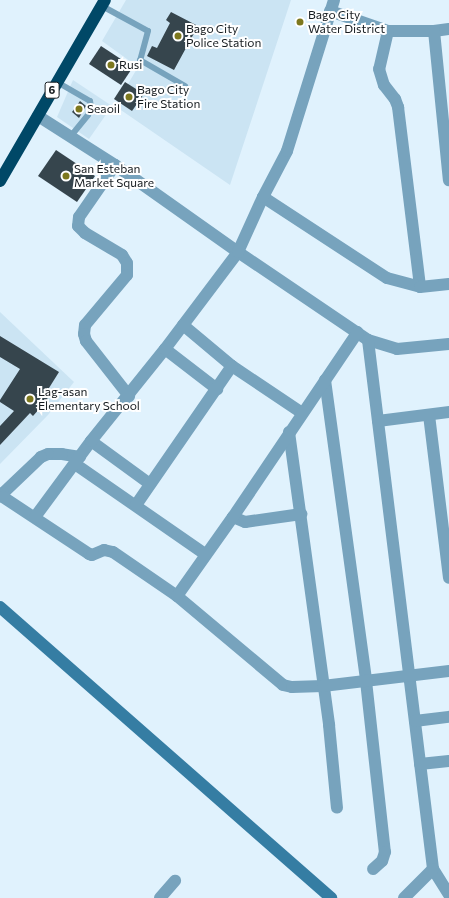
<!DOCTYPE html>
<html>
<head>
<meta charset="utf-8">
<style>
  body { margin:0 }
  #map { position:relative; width:449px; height:898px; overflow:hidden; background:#e0f2fd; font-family:Commissioner,sans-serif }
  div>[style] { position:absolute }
  .built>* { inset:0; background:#cbe4f3 }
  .building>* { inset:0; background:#36454d }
  .lane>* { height:6px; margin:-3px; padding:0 3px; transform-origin:3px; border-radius:3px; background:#77a3bd }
  .street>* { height:12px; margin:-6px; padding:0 6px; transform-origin:6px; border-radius:6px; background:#77a3bd }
  .secondary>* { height:12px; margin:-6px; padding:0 6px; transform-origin:6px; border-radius:6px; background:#357da3 }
  .highway>* { height:12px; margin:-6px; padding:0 6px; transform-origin:6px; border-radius:6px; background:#004867 }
  .dots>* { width:11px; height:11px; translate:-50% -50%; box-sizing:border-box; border:2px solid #fff; border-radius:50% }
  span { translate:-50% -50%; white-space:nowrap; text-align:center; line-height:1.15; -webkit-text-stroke:4px #fff; paint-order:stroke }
  .shield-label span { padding:1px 3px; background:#fff; border:1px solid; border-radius:3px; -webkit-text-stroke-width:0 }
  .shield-label { font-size:11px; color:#151b1f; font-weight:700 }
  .poi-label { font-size:12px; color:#151b1f }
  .left { translate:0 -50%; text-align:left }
</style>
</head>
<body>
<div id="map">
  <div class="built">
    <i style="clip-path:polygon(126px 0,291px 0,230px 185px,115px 106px,138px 67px,102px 41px)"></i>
    <i style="clip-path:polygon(73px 80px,112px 106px,89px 139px,57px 117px)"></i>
    <i style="clip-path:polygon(0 312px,74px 382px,48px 415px,0 464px)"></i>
  </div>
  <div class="building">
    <i style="clip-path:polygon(171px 12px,198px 26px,174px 70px,147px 56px,152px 46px,157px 48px,170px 23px,166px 20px)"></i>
    <i style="clip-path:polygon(101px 46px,133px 67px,121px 85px,89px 64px)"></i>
    <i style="clip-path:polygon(125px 82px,144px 94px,132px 111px,114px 99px)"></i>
    <i style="clip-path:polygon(80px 101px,86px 106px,79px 118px,72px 112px)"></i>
    <i style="clip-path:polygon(56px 150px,95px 176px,77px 202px,38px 176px)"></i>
    <i style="clip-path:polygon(0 336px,59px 372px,44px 396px,48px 399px,33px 416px,30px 413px,0 445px,0 426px,14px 411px,0 402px,0 400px,20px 369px,0 357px)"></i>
  </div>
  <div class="lane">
    <i style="left:102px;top:6px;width:52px;rotate:28.5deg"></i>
    <i style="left:148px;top:31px;width:30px;rotate:105deg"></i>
    <i style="left:140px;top:60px;width:52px;rotate:30deg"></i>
    <i style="left:57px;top:82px;width:38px;rotate:30deg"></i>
    <i style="left:90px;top:101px;width:5px;rotate:79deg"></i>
    <i style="left:91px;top:106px;width:9px;rotate:108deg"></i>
    <i style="left:88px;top:115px;width:27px;rotate:129deg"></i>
  </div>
  <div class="street">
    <i style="left:330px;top:11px;width:61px;rotate:19deg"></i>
    <i style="left:388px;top:31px;width:46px"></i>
    <i style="left:434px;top:31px;width:15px;rotate:-8deg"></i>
    <i style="left:388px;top:31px;width:39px;rotate:103deg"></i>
    <i style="left:379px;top:69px;width:17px;rotate:73deg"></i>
    <i style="left:384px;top:85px;width:18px;rotate:52deg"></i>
    <i style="left:395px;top:99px;width:9px;rotate:69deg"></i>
    <i style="left:398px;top:107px;width:181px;rotate:83deg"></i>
    <i style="left:434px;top:31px;width:150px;rotate:84.3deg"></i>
    <i style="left:38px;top:116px;width:91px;rotate:32.5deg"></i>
    <i style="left:115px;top:165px;width:151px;rotate:35.3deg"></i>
    <i style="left:238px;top:252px;width:157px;rotate:34.1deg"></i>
    <i style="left:368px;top:340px;width:30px;rotate:17deg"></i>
    <i style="left:397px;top:349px;width:52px;rotate:-5.5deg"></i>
    <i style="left:115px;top:165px;width:63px;rotate:124.7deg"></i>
    <i style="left:79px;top:217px;width:9px;rotate:96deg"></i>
    <i style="left:78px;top:226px;width:10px;rotate:45deg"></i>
    <i style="left:85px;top:233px;width:43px;rotate:30.7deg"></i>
    <i style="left:122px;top:255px;width:9px;rotate:58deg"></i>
    <i style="left:127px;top:263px;width:12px;rotate:90deg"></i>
    <i style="left:127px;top:275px;width:65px;rotate:130deg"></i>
    <i style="left:85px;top:325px;width:9px;rotate:96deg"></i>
    <i style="left:84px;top:334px;width:7px;rotate:74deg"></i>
    <i style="left:86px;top:341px;width:70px;rotate:52deg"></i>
    <i style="left:263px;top:197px;width:148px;rotate:33.2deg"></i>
    <i style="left:387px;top:278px;width:34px;rotate:15deg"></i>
    <i style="left:420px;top:287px;width:29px;rotate:-6deg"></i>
    <i style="left:183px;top:325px;width:64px;rotate:39.9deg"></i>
    <i style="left:232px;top:366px;width:84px;rotate:33.9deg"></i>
    <i style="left:368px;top:340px;width:533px;rotate:82.99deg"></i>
    <i style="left:433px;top:869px;width:31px;rotate:58deg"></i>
    <i style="left:165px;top:349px;width:66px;rotate:37.6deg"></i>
    <i style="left:325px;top:380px;width:304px;rotate:82.2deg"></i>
    <i style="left:366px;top:681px;width:172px;rotate:83.7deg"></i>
    <i style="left:385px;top:852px;width:9px;rotate:108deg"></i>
    <i style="left:382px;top:861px;width:12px;rotate:138deg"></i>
    <i style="left:429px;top:415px;width:164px;rotate:83deg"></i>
    <i style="left:378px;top:421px;width:72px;rotate:-7.2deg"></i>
    <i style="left:289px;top:432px;width:296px;rotate:82.2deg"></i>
    <i style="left:329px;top:725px;width:83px;rotate:84.5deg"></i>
    <i style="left:91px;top:441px;width:73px;rotate:36.1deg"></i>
    <i style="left:80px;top:457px;width:18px;rotate:-171deg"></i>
    <i style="left:62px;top:454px;width:14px;rotate:180deg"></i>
    <i style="left:48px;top:454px;width:8px;rotate:157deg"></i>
    <i style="left:41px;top:457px;width:52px;rotate:136.5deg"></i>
    <i style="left:3px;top:493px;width:4px;rotate:90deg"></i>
    <i style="left:3px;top:497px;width:103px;rotate:33.5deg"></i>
    <i style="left:89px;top:554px;width:3px;rotate:18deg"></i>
    <i style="left:92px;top:555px;width:13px;rotate:-23deg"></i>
    <i style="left:104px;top:550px;width:9px;rotate:13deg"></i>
    <i style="left:113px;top:552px;width:78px;rotate:34.5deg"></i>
    <i style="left:177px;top:596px;width:138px;rotate:40deg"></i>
    <i style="left:283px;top:685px;width:9px;rotate:13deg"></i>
    <i style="left:292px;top:687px;width:31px;rotate:-2deg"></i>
    <i style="left:323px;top:686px;width:127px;rotate:-6.8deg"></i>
    <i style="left:75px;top:464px;width:158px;rotate:34.7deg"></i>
    <i style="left:136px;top:505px;width:169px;rotate:-55.4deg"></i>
    <i style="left:35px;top:517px;width:94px;rotate:-53.6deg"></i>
    <i style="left:91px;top:441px;width:118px;rotate:-51.2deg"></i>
    <i style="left:165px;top:349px;width:121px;rotate:-53deg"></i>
    <i style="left:238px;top:252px;width:60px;rotate:-65.6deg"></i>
    <i style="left:263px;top:197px;width:52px;rotate:-62.4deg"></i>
    <i style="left:287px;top:151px;width:158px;rotate:-72.7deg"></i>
    <i style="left:233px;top:517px;width:13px;rotate:23deg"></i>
    <i style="left:245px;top:522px;width:57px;rotate:-8.1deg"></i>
    <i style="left:177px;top:596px;width:97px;rotate:-54.7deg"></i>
    <i style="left:233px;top:517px;width:223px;rotate:-56deg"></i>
    <i style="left:415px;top:721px;width:34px;rotate:-7deg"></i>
    <i style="left:420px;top:764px;width:29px;rotate:-6deg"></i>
    <i style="left:160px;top:898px;width:23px;rotate:-49deg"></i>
    <i style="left:404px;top:898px;width:41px;rotate:-45deg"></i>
  </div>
  <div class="secondary">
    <i style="left:0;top:607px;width:441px;rotate:41.3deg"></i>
  </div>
  <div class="highway">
    <i style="left:0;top:181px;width:209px;rotate:-59.9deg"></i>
  </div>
  <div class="dots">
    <i style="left:300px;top:22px;background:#7d781e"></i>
    <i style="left:178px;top:36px;background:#7d781e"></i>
    <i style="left:111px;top:65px;background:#7d781e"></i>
    <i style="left:129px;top:97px;background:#7d781e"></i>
    <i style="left:79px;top:109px;background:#7d781e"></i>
    <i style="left:66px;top:176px;background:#7d781e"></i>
    <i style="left:30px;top:399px;background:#7d781e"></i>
  </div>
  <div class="shield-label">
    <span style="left:52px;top:90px">6</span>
  </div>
  <div class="poi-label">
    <span class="left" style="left:308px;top:22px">Bago City<br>Water District</span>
    <span class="left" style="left:186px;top:36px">Bago City<br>Police Station</span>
    <span class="left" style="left:119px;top:65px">Rusi</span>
    <span class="left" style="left:137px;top:97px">Bago City<br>Fire Station</span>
    <span class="left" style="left:87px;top:109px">Seaoil</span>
    <span class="left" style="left:74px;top:176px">San Esteban<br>Market Square</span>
    <span class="left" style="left:38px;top:399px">Lag-asan<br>Elementary School</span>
  </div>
</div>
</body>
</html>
